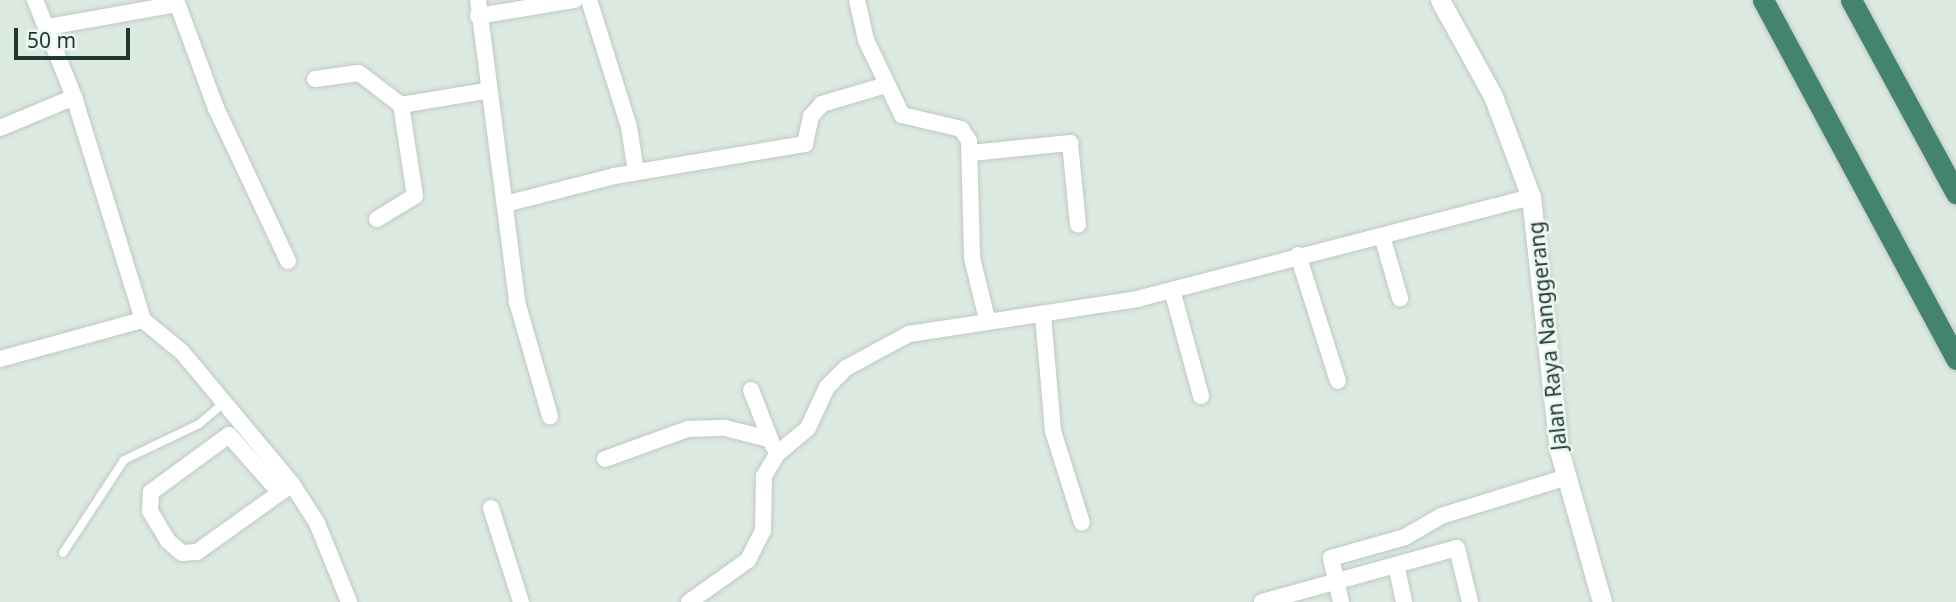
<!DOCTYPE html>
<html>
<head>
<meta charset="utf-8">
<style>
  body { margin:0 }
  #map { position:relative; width:1956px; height:602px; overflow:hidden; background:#dceae2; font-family:"Noto Sans",sans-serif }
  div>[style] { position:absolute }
  .roads { filter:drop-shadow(0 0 2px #c0c8c5) drop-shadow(0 0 2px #c0c8c5) }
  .service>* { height:8px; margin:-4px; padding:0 4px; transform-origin:4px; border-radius:4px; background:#fff }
  .minor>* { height:16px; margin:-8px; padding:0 8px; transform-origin:8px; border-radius:8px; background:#fff }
  .tertiary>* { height:19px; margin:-9.5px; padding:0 9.5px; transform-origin:9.5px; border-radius:9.5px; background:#fff }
  .trunk>* { height:21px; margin:-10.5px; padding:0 10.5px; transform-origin:10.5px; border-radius:10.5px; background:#43846e }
  span { translate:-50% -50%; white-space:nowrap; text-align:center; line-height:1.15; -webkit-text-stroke:5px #edf6f0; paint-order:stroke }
  .street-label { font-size:21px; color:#1e392f }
  .scale { position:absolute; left:14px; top:28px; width:116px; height:32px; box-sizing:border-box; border:4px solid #1e392f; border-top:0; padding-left:9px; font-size:21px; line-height:24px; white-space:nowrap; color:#1e392f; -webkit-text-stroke:5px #edf6f0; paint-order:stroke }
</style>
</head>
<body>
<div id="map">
  <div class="roads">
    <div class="service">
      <i style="left:63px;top:553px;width:111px;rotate:-56.7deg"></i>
      <i style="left:124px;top:460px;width:83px;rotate:-25.6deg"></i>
      <i style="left:199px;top:424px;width:34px;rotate:-40deg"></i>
    </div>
    <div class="minor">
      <i style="left:35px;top:0;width:105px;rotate:68.1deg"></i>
      <i style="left:74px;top:97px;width:233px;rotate:72.8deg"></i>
      <i style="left:143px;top:320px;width:50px;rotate:39.4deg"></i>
      <i style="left:182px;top:352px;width:172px;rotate:50.2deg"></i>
      <i style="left:292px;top:484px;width:46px;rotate:57.3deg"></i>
      <i style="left:317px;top:523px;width:85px;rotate:67.9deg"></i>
      <i style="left:176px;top:0;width:115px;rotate:69.7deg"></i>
      <i style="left:216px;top:108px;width:169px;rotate:64.8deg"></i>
      <i style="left:478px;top:0;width:305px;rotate:82.6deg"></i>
      <i style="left:517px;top:302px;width:119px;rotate:73.9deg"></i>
      <i style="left:589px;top:0;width:133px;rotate:72.5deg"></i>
      <i style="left:629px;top:127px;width:46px;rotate:81.2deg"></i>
      <i style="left:857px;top:0;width:41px;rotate:77.3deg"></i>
      <i style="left:866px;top:40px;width:83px;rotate:64.4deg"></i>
      <i style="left:902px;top:115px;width:61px;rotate:13.3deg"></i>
      <i style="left:961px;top:129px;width:14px;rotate:56deg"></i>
      <i style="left:969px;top:141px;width:117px;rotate:88.5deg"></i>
      <i style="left:972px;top:258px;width:63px;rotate:76.2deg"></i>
      <i style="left:478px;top:16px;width:98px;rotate:-9.4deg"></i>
      <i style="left:48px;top:27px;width:131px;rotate:-10.1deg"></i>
      <i style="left:315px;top:79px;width:44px;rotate:-7.8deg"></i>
      <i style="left:359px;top:73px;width:53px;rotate:37.3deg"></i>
      <i style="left:0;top:128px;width:80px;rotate:-22.7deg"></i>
      <i style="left:971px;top:153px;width:100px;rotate:-5.8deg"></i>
      <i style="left:1070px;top:143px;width:82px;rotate:84.4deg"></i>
      <i style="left:509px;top:203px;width:108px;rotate:-14.4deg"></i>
      <i style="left:614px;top:176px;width:194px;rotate:-9.5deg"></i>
      <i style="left:805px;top:144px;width:29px;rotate:-78deg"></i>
      <i style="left:811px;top:116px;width:16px;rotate:-47deg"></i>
      <i style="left:822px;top:104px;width:67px;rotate:-16.5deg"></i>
      <i style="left:377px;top:219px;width:44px;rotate:-31.2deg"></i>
      <i style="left:415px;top:196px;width:92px;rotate:-98.7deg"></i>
      <i style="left:401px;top:105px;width:86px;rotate:-9.4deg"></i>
      <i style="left:1382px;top:236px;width:65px;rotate:73.8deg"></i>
      <i style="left:1298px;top:255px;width:132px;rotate:72.4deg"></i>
      <i style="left:1172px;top:290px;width:110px;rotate:74.7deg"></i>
      <i style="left:1043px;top:316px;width:115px;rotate:85deg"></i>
      <i style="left:1053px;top:431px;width:96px;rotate:72.5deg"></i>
      <i style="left:0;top:359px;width:148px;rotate:-15.3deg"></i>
      <i style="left:751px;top:390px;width:60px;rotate:68.6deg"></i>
      <i style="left:605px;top:459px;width:88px;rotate:-19.9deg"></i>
      <i style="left:688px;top:429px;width:37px;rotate:-2deg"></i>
      <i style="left:725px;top:428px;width:45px;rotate:14deg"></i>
      <i style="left:279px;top:492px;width:76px;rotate:-131.3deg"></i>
      <i style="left:229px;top:435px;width:97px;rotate:143.8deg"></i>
      <i style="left:151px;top:492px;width:19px;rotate:93deg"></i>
      <i style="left:150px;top:511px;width:35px;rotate:59deg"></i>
      <i style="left:168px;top:541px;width:18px;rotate:41deg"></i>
      <i style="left:182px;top:553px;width:15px;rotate:-4deg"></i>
      <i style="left:197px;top:552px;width:117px;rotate:-35.6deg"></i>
      <i style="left:491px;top:508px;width:99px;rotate:72.3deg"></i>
      <i style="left:1397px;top:569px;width:34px;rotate:78deg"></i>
      <i style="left:689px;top:602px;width:72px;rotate:-35.4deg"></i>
      <i style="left:748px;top:560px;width:33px;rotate:-63deg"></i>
      <i style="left:763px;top:531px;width:55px;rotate:-89deg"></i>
      <i style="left:764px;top:476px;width:26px;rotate:-59deg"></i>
      <i style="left:777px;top:454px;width:40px;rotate:-40deg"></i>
      <i style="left:808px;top:428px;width:45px;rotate:-65.1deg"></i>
      <i style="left:827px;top:387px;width:27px;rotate:-45deg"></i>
      <i style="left:846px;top:368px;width:72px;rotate:-28.4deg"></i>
      <i style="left:909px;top:334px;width:231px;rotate:-8.7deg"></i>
      <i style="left:1137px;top:299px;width:407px;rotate:-14.5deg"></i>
      <i style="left:1262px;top:602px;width:202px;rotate:-15.5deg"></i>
      <i style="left:1457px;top:548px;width:56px;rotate:76.5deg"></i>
      <i style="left:1341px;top:602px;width:45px;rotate:-102.8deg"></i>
      <i style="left:1331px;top:558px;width:77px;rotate:-15.8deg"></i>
      <i style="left:1405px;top:537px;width:42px;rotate:-30.3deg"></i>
      <i style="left:1441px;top:516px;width:129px;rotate:-17.2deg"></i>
    </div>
    <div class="tertiary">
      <i style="left:1440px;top:0;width:110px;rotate:61.1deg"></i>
      <i style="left:1493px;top:96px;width:108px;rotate:69.4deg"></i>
      <i style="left:1531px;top:197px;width:255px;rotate:83.7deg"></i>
      <i style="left:1559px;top:450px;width:158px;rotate:74.2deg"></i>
    </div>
    <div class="trunk">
      <i style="left:1763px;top:0;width:408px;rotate:61.7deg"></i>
      <i style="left:1851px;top:0;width:220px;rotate:61.5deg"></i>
    </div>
  </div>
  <div class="street-label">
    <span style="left:1547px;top:336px;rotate:-96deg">Jalan Raya Nanggerang</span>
  </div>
  <div class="scale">50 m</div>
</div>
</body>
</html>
